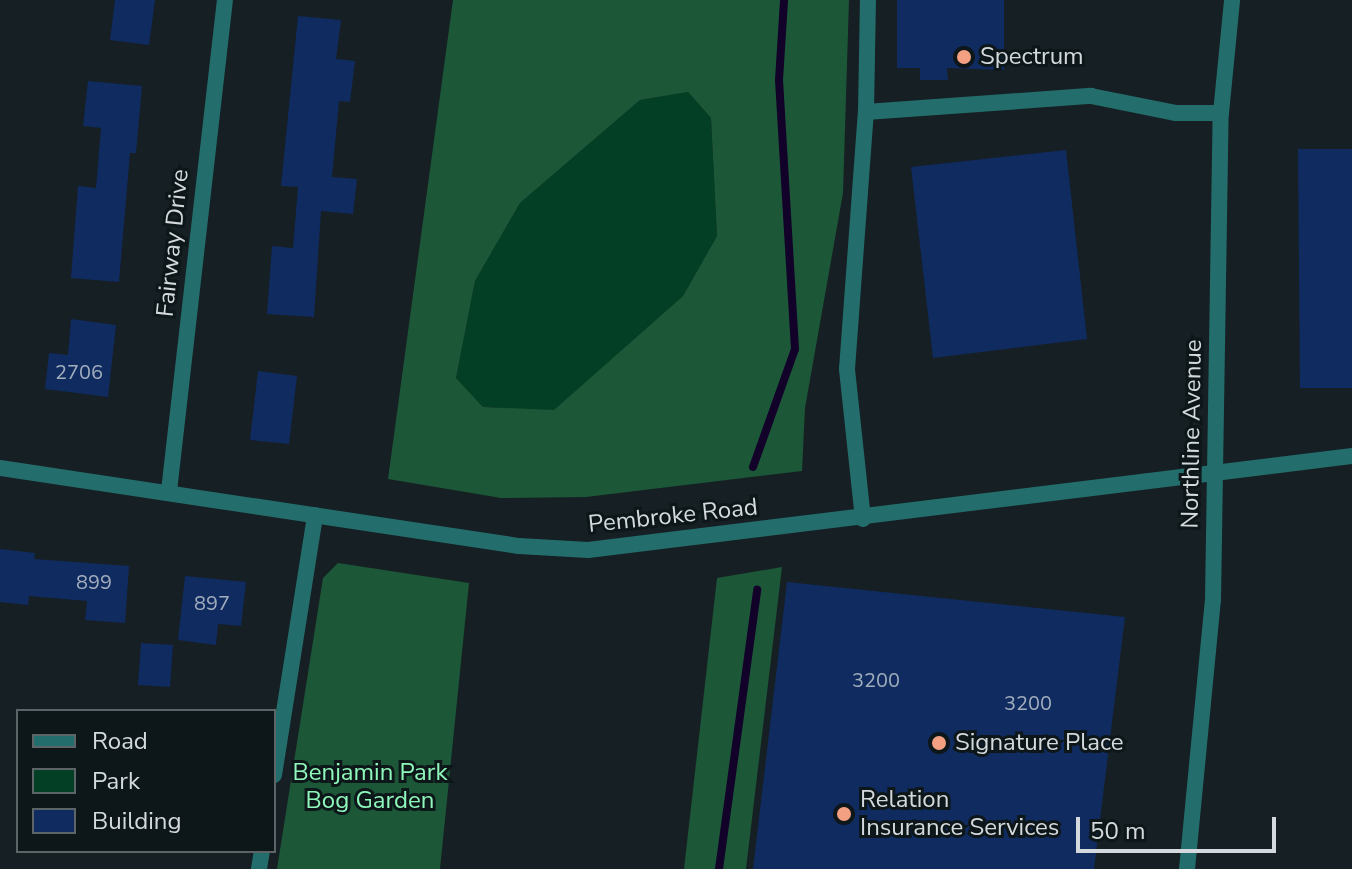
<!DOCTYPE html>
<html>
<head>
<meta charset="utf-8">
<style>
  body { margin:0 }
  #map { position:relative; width:1352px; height:869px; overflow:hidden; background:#161f23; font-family:"Nunito Sans",sans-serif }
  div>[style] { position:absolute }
  .green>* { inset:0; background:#023f24 }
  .forest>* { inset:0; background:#1c5738 }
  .stream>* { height:8px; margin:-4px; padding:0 4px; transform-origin:4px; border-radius:4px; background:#120129 }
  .building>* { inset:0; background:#102b60 }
  .lane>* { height:16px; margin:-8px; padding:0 8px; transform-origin:8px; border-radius:8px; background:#236e6c }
  .street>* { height:16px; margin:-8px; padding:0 8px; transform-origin:8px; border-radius:8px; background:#236e6c }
  .dots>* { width:22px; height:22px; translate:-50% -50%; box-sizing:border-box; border:4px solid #0d1619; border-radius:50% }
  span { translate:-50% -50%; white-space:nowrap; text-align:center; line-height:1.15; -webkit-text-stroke:6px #0d1619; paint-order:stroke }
  .number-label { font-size:20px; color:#a2aebd }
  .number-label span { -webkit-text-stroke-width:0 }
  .poi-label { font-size:24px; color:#d3d9dc }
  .left { translate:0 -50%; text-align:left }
  .street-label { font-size:24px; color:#d3d9dc }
  .park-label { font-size:24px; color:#8ef7ba }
  .legend { position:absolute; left:16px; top:709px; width:260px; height:144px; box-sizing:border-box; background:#0d1619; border:2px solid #5c6467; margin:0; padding:10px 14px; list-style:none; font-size:24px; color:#d3d9dc }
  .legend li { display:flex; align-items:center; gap:16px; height:40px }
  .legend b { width:40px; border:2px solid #5c6467 }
  .scale { position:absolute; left:1076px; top:817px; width:200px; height:36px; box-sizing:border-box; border:4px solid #d3d9dc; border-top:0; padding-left:10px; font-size:24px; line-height:28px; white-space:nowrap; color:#d3d9dc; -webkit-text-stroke:6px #0d1619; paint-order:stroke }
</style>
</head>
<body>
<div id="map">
  <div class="green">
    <i style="clip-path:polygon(688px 92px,711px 118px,717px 236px,683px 296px,554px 411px,483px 407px,456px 378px,475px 281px,520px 203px,640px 100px)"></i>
  </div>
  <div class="forest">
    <i style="clip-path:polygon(evenodd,453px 0,849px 0,843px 193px,805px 408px,802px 471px,586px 497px,501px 498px,388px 479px,453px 0,688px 92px,711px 118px,717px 236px,683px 296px,554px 410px,483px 407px,456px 378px,475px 281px,520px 203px,640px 100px,688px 92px)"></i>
    <i style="clip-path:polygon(338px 563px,469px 583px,440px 869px,277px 869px,323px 578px)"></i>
    <i style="clip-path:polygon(782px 567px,746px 869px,684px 869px,717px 578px)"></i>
  </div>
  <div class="stream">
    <i style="left:753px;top:467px;width:125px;rotate:-70.4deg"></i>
    <i style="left:795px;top:349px;width:269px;rotate:-93.4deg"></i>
    <i style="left:779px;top:80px;width:80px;rotate:-86.4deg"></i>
    <i style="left:719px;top:869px;width:282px;rotate:-82.2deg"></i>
  </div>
  <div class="building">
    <i style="clip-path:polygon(115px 0,155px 0,149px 45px,110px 40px)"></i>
    <i style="clip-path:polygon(897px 0,1004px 0,1004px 70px,947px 68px,948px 80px,920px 80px,920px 68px,897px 68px)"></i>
    <i style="clip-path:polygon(298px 16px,341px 20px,336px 59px,355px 61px,350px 102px,339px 101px,332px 177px,357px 179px,353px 214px,321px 211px,314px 317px,267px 314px,272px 246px,293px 248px,298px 187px,281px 186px)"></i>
    <i style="clip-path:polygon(88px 81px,142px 86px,136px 153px,130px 153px,119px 282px,71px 278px,78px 186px,96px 188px,101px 128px,83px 126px)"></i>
    <i style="clip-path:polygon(1298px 149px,1352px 149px,1352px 388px,1300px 388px)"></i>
    <i style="clip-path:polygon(1066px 150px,1087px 339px,933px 358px,911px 167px)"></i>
    <i style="clip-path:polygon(71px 319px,116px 325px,108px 397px,45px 389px,49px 353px,68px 355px)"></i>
    <i style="clip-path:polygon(258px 371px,297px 376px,289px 444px,250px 440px)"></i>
    <i style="clip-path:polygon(0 549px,35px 553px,34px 559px,129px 566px,125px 623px,85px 620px,87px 601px,29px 596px,28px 605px,0 602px)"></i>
    <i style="clip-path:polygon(185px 576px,246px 582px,241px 626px,218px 624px,216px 645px,178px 640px)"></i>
    <i style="clip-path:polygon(787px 582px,1125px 617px,1094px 869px,753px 869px)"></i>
    <i style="clip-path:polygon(141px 643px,173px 645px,170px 687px,138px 685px)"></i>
  </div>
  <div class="lane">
    <i style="left:866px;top:112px;width:226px;rotate:-4.1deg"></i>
    <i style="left:1091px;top:96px;width:87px;rotate:11.3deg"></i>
    <i style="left:1176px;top:113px;width:45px"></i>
    <i style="left:863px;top:519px;width:151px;rotate:-96.1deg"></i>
    <i style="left:847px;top:369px;width:258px;rotate:-85.8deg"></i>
    <i style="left:866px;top:112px;width:112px;rotate:-89deg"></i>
  </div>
  <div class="street">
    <i style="left:0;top:468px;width:525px;rotate:8.55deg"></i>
    <i style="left:519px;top:546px;width:69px;rotate:3.3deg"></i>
    <i style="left:588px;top:550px;width:770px;rotate:-7.01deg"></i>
    <i style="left:169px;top:491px;width:494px;rotate:-83.5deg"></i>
    <i style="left:274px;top:775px;width:263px;rotate:-81deg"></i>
    <i style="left:259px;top:869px;width:18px;rotate:-81deg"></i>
    <i style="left:1187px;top:869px;width:270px;rotate:-84.5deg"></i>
    <i style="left:1213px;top:600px;width:487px;rotate:-89.1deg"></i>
    <i style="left:1221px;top:113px;width:114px;rotate:-84.4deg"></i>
  </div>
  <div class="dots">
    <i style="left:964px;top:57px;background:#f2a081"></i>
    <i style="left:939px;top:743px;background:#f2a081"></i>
    <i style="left:844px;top:814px;background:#f2a081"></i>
  </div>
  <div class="number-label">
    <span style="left:79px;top:372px">2706</span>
    <span style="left:94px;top:582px">899</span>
    <span style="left:212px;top:603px">897</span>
    <span style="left:876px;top:680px">3200</span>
    <span style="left:1028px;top:703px">3200</span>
  </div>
  <div class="poi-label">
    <span class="left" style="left:980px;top:57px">Spectrum</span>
    <span class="left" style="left:955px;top:743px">Signature Place</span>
    <span class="left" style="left:860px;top:814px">Relation<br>Insurance Services</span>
  </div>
  <div class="street-label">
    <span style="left:173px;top:243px;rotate:-84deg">Fairway Drive</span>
    <span style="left:1192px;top:434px;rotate:-89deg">Northline Avenue</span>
    <span style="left:673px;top:516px;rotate:-6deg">Pembroke Road</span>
  </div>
  <div class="park-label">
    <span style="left:370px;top:787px">Benjamin Park<br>Bog Garden</span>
  </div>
  <ul class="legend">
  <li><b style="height:10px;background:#236e6c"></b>Road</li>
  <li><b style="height:22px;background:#023f24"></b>Park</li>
  <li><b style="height:22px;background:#102b60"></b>Building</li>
  </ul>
  <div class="scale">50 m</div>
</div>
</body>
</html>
